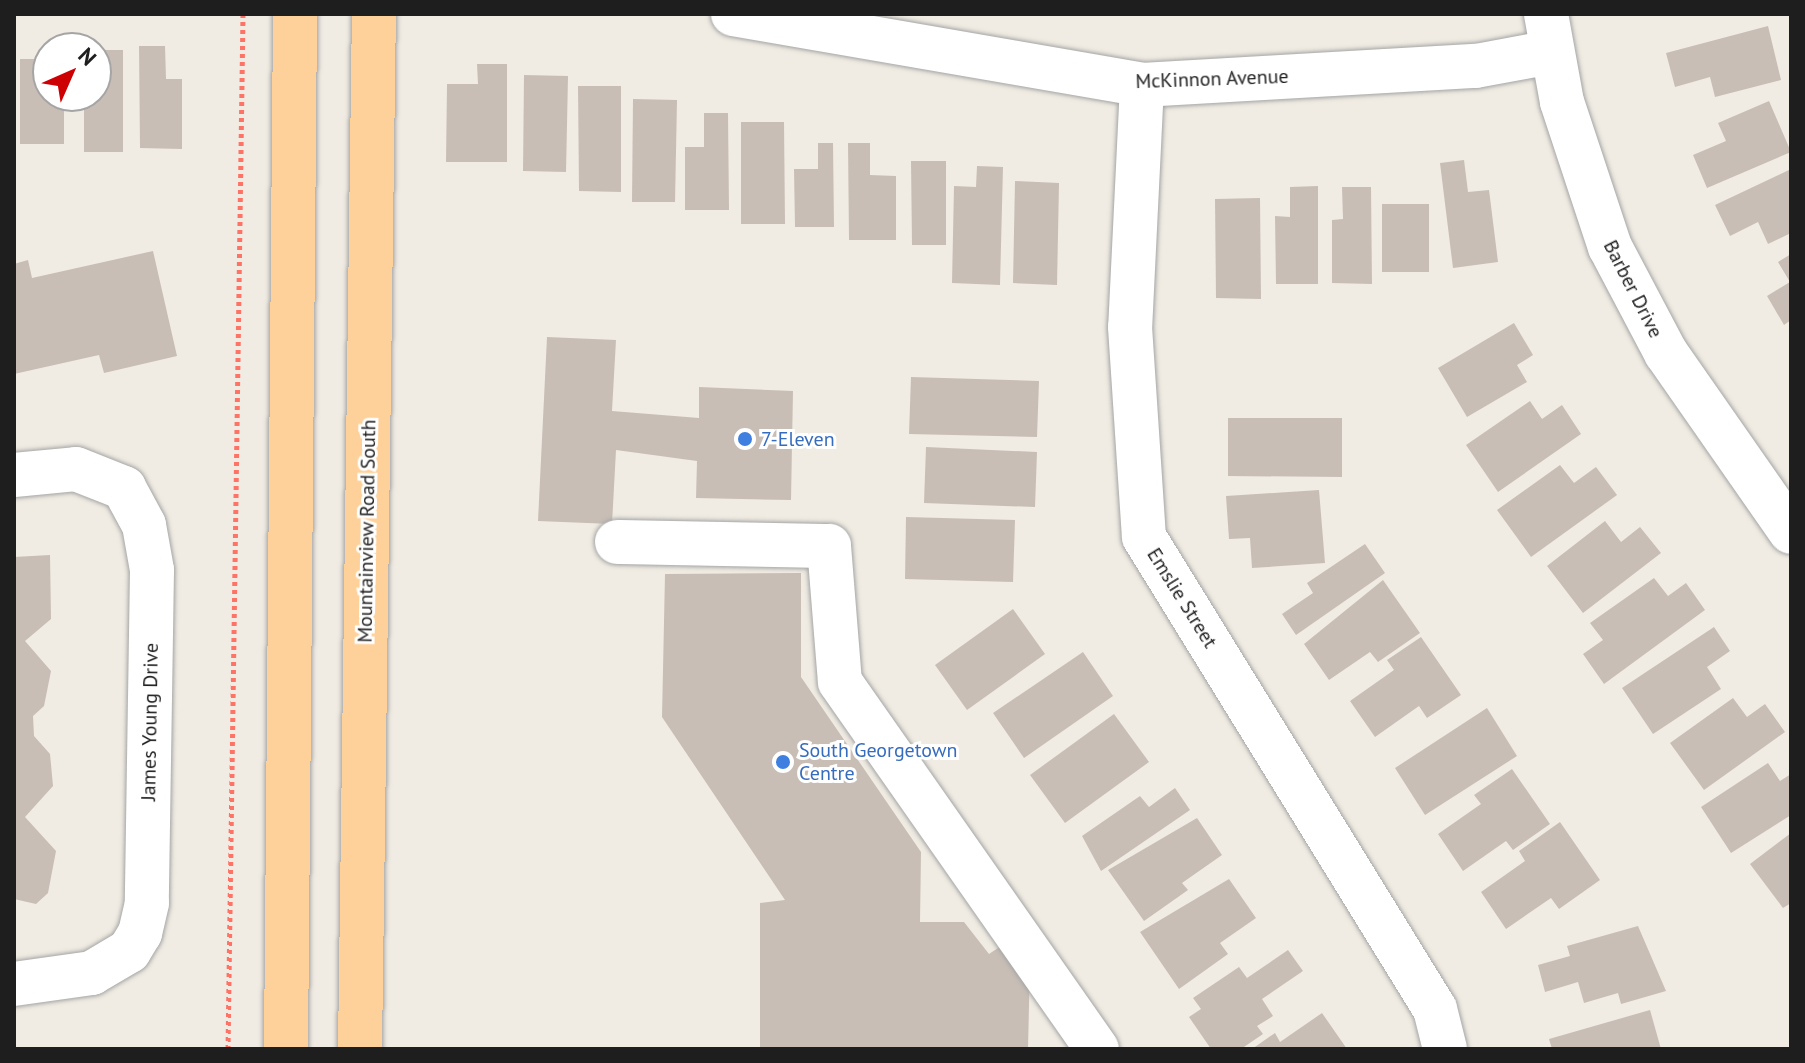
<!DOCTYPE html>
<html>
<head>
<meta charset="utf-8">
<style>
  body { margin:0 }
  #map { position:relative; width:1805px; height:1063px; overflow:hidden; background:#f0ece3; font-family:"PT Sans",sans-serif }
  div>[style] { position:absolute }
  .building>* { inset:0; background:#c8beb6 }
  .path>* { height:5px; margin-top:-2.5px; transform-origin:0; background:repeating-linear-gradient(90deg,#ff7366 0 4px,transparent 0 8px) }
  .roads { filter:drop-shadow(0 0 2px #a5a5a5) drop-shadow(0 0 2px #a5a5a5) }
  .minor>* { height:44px; margin:-22px; padding:0 22px; transform-origin:22px; border-radius:22px; background:#fff }
  .major>* { height:44px; margin:-22px; padding:0 22px; transform-origin:22px; border-radius:22px; background:#ffd19a }
  .dots>* { width:22px; height:22px; translate:-50% -50%; box-sizing:border-box; border:4px solid #fff; border-radius:50% }
  span { translate:-50% -50%; white-space:nowrap; text-align:center; line-height:1.15; -webkit-text-stroke:6px #fff; paint-order:stroke }
  .street-label { font-size:20px; color:#1e1e1e }
  .shop-label { font-size:20px; color:#366cbe }
  .left { translate:0 -50%; text-align:left }
  .frame { position:absolute; inset:0; border:16px solid #1e1e1e; pointer-events:none }
  .north { position:absolute; left:32px; top:32px; width:80px; height:80px; box-sizing:border-box; background:#fff; border:2px solid #a5a5a5; border-radius:50%; rotate:45deg; font-size:22px; font-weight:700; line-height:32px; text-align:center; color:#1e1e1e }
  .north::after { content:''; display:block; margin:auto; width:28px; height:36px; background:#cd0004; clip-path:polygon(50% 0,100% 100%,50% 72%,0 100%) }
</style>
</head>
<body>
<div id="map">
  <div class="building">
    <i style="clip-path:polygon(1768px 26px,1781px 80px,1715px 97px,1710px 77px,1675px 87px,1666px 53px)"></i>
    <i style="clip-path:polygon(139px 46px,165px 46px,166px 79px,182px 79px,182px 149px,140px 148px)"></i>
    <i style="clip-path:polygon(96px 50px,123px 50px,123px 152px,84px 152px,84px 96px,96px 96px)"></i>
    <i style="clip-path:polygon(20px 59px,44px 59px,44px 90px,48px 96px,64px 96px,64px 144px,20px 144px)"></i>
    <i style="clip-path:polygon(477px 64px,507px 64px,507px 162px,446px 162px,447px 84px,478px 84px)"></i>
    <i style="clip-path:polygon(524px 75px,568px 76px,566px 172px,523px 171px)"></i>
    <i style="clip-path:polygon(578px 86px,621px 86px,621px 192px,579px 191px)"></i>
    <i style="clip-path:polygon(633px 99px,677px 100px,675px 202px,632px 202px)"></i>
    <i style="clip-path:polygon(1769px 101px,1791px 152px,1707px 188px,1693px 155px,1726px 141px,1718px 123px)"></i>
    <i style="clip-path:polygon(704px 113px,728px 113px,729px 210px,685px 210px,685px 147px,704px 147px)"></i>
    <i style="clip-path:polygon(741px 122px,784px 122px,785px 224px,741px 224px)"></i>
    <i style="clip-path:polygon(818px 143px,833px 143px,834px 227px,795px 227px,794px 169px,818px 169px)"></i>
    <i style="clip-path:polygon(848px 143px,870px 143px,870px 175px,896px 176px,896px 240px,849px 240px)"></i>
    <i style="clip-path:polygon(1464px 160px,1468px 192px,1489px 190px,1498px 262px,1453px 268px,1440px 163px)"></i>
    <i style="clip-path:polygon(911px 161px,946px 161px,946px 245px,912px 245px)"></i>
    <i style="clip-path:polygon(977px 166px,1003px 167px,1000px 285px,952px 283px,954px 186px,976px 187px)"></i>
    <i style="clip-path:polygon(1791px 169px,1791px 233px,1768px 244px,1758px 222px,1730px 236px,1715px 205px)"></i>
    <i style="clip-path:polygon(1015px 181px,1059px 183px,1057px 285px,1013px 283px)"></i>
    <i style="clip-path:polygon(1318px 186px,1318px 284px,1276px 284px,1275px 216px,1290px 217px,1290px 187px)"></i>
    <i style="clip-path:polygon(1342px 187px,1371px 187px,1372px 284px,1332px 283px,1332px 220px,1343px 219px)"></i>
    <i style="clip-path:polygon(1260px 198px,1261px 299px,1216px 298px,1215px 199px)"></i>
    <i style="clip-path:polygon(1382px 204px,1429px 204px,1429px 272px,1382px 272px)"></i>
    <i style="clip-path:polygon(153px 251px,177px 356px,104px 373px,99px 355px,14px 374px,14px 264px,28px 260px,32px 278px)"></i>
    <i style="clip-path:polygon(1791px 254px,1791px 320px,1784px 325px,1767px 296px,1790px 282px,1778px 262px)"></i>
    <i style="clip-path:polygon(1514px 323px,1533px 355px,1517px 365px,1527px 382px,1467px 417px,1438px 368px)"></i>
    <i style="clip-path:polygon(547px 337px,616px 340px,612px 411px,699px 418px,699px 387px,793px 391px,791px 500px,696px 498px,697px 461px,616px 450px,612px 524px,538px 521px)"></i>
    <i style="clip-path:polygon(911px 377px,1039px 381px,1037px 437px,909px 434px)"></i>
    <i style="clip-path:polygon(1530px 401px,1542px 419px,1562px 405px,1581px 434px,1498px 492px,1466px 445px)"></i>
    <i style="clip-path:polygon(1228px 418px,1342px 418px,1342px 477px,1228px 476px)"></i>
    <i style="clip-path:polygon(926px 447px,1037px 452px,1035px 507px,924px 503px)"></i>
    <i style="clip-path:polygon(1560px 465px,1574px 483px,1596px 467px,1617px 495px,1531px 557px,1497px 510px)"></i>
    <i style="clip-path:polygon(1319px 490px,1325px 563px,1252px 568px,1250px 538px,1229px 539px,1226px 496px)"></i>
    <i style="clip-path:polygon(906px 517px,1015px 520px,1013px 582px,905px 579px)"></i>
    <i style="clip-path:polygon(1605px 521px,1621px 542px,1640px 527px,1661px 553px,1583px 613px,1547px 566px)"></i>
    <i style="clip-path:polygon(1365px 544px,1385px 573px,1296px 635px,1282px 614px,1313px 593px,1307px 583px)"></i>
    <i style="clip-path:polygon(50px 555px,51px 619px,25px 641px,51px 671px,44px 706px,33px 716px,34px 736px,50px 754px,53px 786px,25px 817px,56px 851px,48px 893px,36px 904px,14px 899px,14px 557px)"></i>
    <i style="clip-path:polygon(801px 573px,801px 677px,921px 852px,920px 922px,964px 922px,989px 954px,1013px 938px,1030px 961px,1028px 1049px,760px 1049px,760px 903px,785px 900px,662px 717px,665px 574px)"></i>
    <i style="clip-path:polygon(1654px 578px,1668px 596px,1686px 583px,1705px 610px,1604px 684px,1583px 654px,1603px 640px,1590px 623px)"></i>
    <i style="clip-path:polygon(1383px 580px,1420px 633px,1378px 662px,1370px 652px,1329px 680px,1304px 644px)"></i>
    <i style="clip-path:polygon(1013px 609px,1045px 654px,967px 710px,935px 665px)"></i>
    <i style="clip-path:polygon(1714px 627px,1730px 651px,1707px 667px,1721px 689px,1653px 734px,1622px 688px)"></i>
    <i style="clip-path:polygon(1421px 637px,1461px 695px,1427px 718px,1419px 706px,1375px 737px,1350px 701px,1394px 670px,1387px 660px)"></i>
    <i style="clip-path:polygon(1083px 652px,1113px 696px,1024px 758px,993px 713px)"></i>
    <i style="clip-path:polygon(1733px 698px,1747px 717px,1765px 704px,1785px 732px,1704px 790px,1670px 743px)"></i>
    <i style="clip-path:polygon(1487px 708px,1517px 756px,1425px 815px,1395px 768px)"></i>
    <i style="clip-path:polygon(1114px 714px,1149px 762px,1065px 823px,1030px 775px)"></i>
    <i style="clip-path:polygon(1768px 763px,1780px 781px,1791px 774px,1791px 815px,1731px 853px,1701px 807px)"></i>
    <i style="clip-path:polygon(1512px 769px,1550px 824px,1513px 850px,1506px 841px,1463px 871px,1438px 834px,1481px 804px,1474px 795px)"></i>
    <i style="clip-path:polygon(1175px 788px,1190px 810px,1101px 871px,1082px 836px,1140px 796px,1149px 807px)"></i>
    <i style="clip-path:polygon(1197px 818px,1222px 855px,1182px 883px,1188px 890px,1144px 921px,1108px 870px)"></i>
    <i style="clip-path:polygon(1560px 822px,1600px 880px,1559px 909px,1551px 898px,1506px 929px,1481px 892px,1525px 861px,1519px 851px)"></i>
    <i style="clip-path:polygon(1791px 833px,1791px 903px,1783px 908px,1750px 864px)"></i>
    <i style="clip-path:polygon(1229px 879px,1256px 918px,1220px 943px,1228px 954px,1179px 989px,1140px 932px)"></i>
    <i style="clip-path:polygon(1638px 926px,1666px 991px,1621px 1004px,1618px 993px,1584px 1003px,1578px 982px,1545px 992px,1538px 965px,1570px 956px,1567px 946px)"></i>
    <i style="clip-path:polygon(1288px 950px,1303px 971px,1262px 999px,1273px 1016px,1257px 1026px,1263px 1034px,1241px 1049px,1211px 1049px,1189px 1017px,1201px 1009px,1193px 998px,1239px 967px,1247px 978px)"></i>
    <i style="clip-path:polygon(1650px 1010px,1661px 1049px,1552px 1049px,1549px 1039px)"></i>
    <i style="clip-path:polygon(1322px 1013px,1347px 1049px,1252px 1049px,1275px 1033px,1280px 1042px)"></i>
  </div>
  <div class="path">
    <i style="left:228px;top:1049px;width:1035px;rotate:-89.17deg"></i>
  </div>
  <div class="roads">
    <div class="minor">
      <i style="left:733px;top:14px;width:415px;rotate:9.8deg"></i>
      <i style="left:1142px;top:85px;width:335px;rotate:-3.3deg"></i>
      <i style="left:1476px;top:66px;width:76px;rotate:-10.6deg"></i>
      <i style="left:1546px;top:14px;width:89px;rotate:79.7deg"></i>
      <i style="left:1562px;top:102px;width:153px;rotate:71.7deg"></i>
      <i style="left:1610px;top:247px;width:120px;rotate:62.2deg"></i>
      <i style="left:1666px;top:353px;width:218px;rotate:55.1deg"></i>
      <i style="left:1142px;top:85px;width:242px;rotate:92.8deg"></i>
      <i style="left:1130px;top:327px;width:210px;rotate:86.2deg"></i>
      <i style="left:1144px;top:537px;width:554px;rotate:58.35deg"></i>
      <i style="left:1435px;top:1009px;width:41px;rotate:76deg"></i>
      <i style="left:14px;top:475px;width:62px;rotate:-5.5deg"></i>
      <i style="left:76px;top:469px;width:52px;rotate:21.6deg"></i>
      <i style="left:124px;top:488px;width:42px;rotate:61.6deg"></i>
      <i style="left:144px;top:525px;width:46px;rotate:79.9deg"></i>
      <i style="left:152px;top:570px;width:333px;rotate:90.9deg"></i>
      <i style="left:147px;top:903px;width:31px;rotate:103deg"></i>
      <i style="left:140px;top:933px;width:21px;rotate:121deg"></i>
      <i style="left:129px;top:951px;width:43px;rotate:149.3deg"></i>
      <i style="left:92px;top:973px;width:79px;rotate:172deg"></i>
      <i style="left:617px;top:542px;width:212px;rotate:1.1deg"></i>
      <i style="left:829px;top:546px;width:136px;rotate:85.4deg"></i>
      <i style="left:840px;top:682px;width:448px;rotate:55deg"></i>
    </div>
    <div class="major">
      <i style="left:286px;top:1049px;width:1035px;rotate:-89.5deg"></i>
      <i style="left:360px;top:1049px;width:1035px;rotate:-89.23deg"></i>
    </div>
  </div>
  <div class="dots">
    <i style="left:745px;top:439px;background:#3f7fe0"></i>
    <i style="left:783px;top:762px;background:#3f7fe0"></i>
  </div>
  <div class="street-label">
    <span style="left:1212px;top:79px;rotate:-2deg">McKinnon Avenue</span>
    <span style="left:1633px;top:289px;rotate:63deg">Barber Drive</span>
    <span style="left:367px;top:531px;rotate:-89deg">Mountainview Road South</span>
    <span style="left:1182px;top:598px;rotate:58deg">Emslie Street</span>
    <span style="left:150px;top:722px;rotate:-89deg">James Young Drive</span>
  </div>
  <div class="shop-label">
    <span class="left" style="left:761px;top:439px">7-Eleven</span>
    <span class="left" style="left:799px;top:762px">South Georgetown<br>Centre</span>
  </div>
  <div class="frame"></div>
  <div class="north">N</div>
</div>
</body>
</html>
